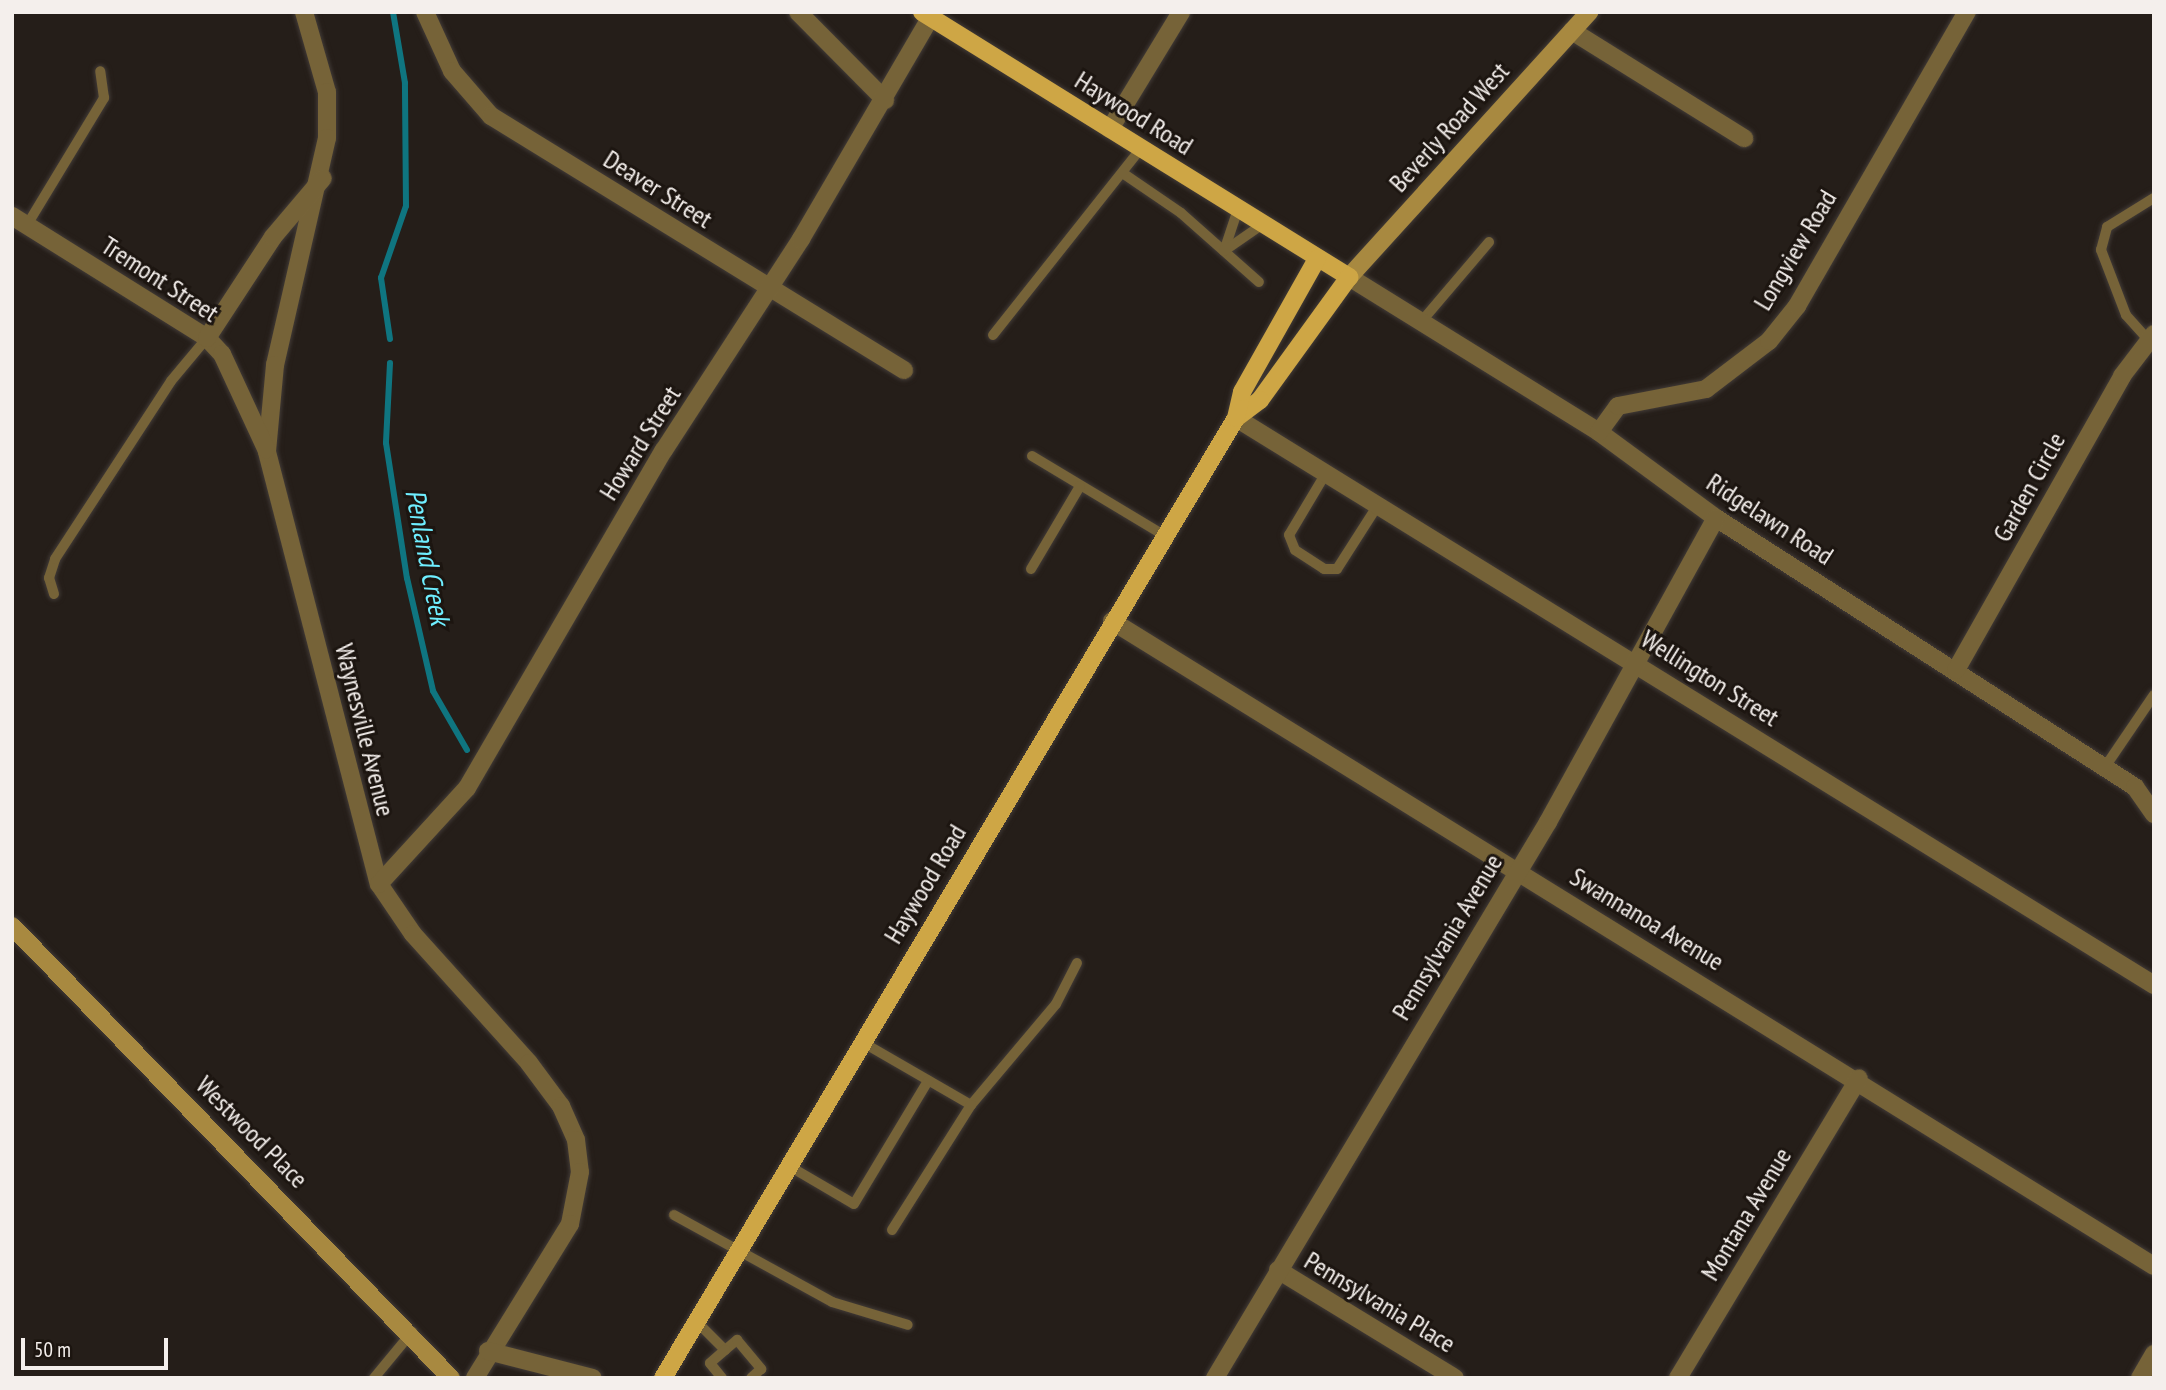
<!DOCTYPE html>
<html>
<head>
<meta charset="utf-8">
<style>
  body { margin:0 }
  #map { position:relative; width:2166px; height:1390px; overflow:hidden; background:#251e19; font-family:"PT Sans Narrow",sans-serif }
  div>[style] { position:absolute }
  .stream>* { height:6px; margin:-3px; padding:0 3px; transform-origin:3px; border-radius:3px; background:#0f7580 }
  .roads { filter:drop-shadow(0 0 2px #423b37) drop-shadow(0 0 2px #423b37) }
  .lane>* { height:10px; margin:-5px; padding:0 5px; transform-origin:5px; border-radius:5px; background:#766338 }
  .street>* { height:18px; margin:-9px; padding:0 9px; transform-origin:9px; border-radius:9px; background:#766338 }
  .secondary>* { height:18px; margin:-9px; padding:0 9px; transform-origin:9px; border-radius:9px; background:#a88940 }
  .primary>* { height:18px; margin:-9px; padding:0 9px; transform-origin:9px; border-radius:9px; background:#cea645 }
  span { translate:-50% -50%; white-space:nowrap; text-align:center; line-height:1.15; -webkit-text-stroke:6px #1c1510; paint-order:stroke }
  .street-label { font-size:26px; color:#f4efec }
  .water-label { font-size:28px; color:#6feeff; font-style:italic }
  .frame { position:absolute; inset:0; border:14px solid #f4efec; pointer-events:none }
  .scale { position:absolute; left:21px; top:1338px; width:147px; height:32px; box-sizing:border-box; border:4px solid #f4efec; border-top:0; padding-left:9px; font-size:21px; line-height:24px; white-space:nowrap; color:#f4efec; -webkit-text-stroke:5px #1c1510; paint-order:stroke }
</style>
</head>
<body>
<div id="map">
  <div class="stream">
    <i style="left:390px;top:339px;width:62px;rotate:-98.4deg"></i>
    <i style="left:381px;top:278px;width:76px;rotate:-70.9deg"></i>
    <i style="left:406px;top:206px;width:123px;rotate:-90.5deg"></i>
    <i style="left:405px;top:83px;width:72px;rotate:-99.6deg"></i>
    <i style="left:390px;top:363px;width:80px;rotate:92.9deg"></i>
    <i style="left:386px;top:443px;width:137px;rotate:81.2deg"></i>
    <i style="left:407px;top:578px;width:116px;rotate:77deg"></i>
    <i style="left:433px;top:691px;width:68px;rotate:60deg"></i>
  </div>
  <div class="roads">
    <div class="lane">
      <i style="left:1124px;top:174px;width:69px;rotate:34.4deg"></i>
      <i style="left:1181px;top:213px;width:104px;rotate:41.5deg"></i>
      <i style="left:1238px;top:209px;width:44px;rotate:108.4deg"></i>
      <i style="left:1224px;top:251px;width:47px;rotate:-34.7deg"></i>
      <i style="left:27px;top:225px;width:149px;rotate:-58.8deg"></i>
      <i style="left:104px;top:98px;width:27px;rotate:-98deg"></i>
      <i style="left:1421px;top:322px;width:105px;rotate:-49.6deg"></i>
      <i style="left:993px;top:335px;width:238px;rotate:-51.6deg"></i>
      <i style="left:2152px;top:344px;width:39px;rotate:-132deg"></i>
      <i style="left:2126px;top:315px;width:70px;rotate:-111deg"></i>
      <i style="left:2101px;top:250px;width:24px;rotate:-75deg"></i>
      <i style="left:2107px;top:227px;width:55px;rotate:-31.7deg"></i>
      <i style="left:1032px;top:456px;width:155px;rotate:31deg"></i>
      <i style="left:1326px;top:473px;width:72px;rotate:120.8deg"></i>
      <i style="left:1289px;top:535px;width:16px;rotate:68deg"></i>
      <i style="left:1295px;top:550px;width:35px;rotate:33deg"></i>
      <i style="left:1324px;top:569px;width:13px"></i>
      <i style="left:1337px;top:569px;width:76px;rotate:-57.4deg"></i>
      <i style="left:1031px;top:569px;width:96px;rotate:-59.4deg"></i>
      <i style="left:54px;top:594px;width:17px;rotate:-107deg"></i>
      <i style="left:49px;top:578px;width:20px;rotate:-72deg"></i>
      <i style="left:55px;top:559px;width:212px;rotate:-56.9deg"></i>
      <i style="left:171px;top:381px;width:56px;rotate:-50.1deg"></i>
      <i style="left:2105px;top:767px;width:87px;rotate:-55.8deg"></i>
      <i style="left:862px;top:1042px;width:126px;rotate:30deg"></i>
      <i style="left:971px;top:1105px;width:132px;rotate:-49.9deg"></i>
      <i style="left:1056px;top:1004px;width:46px;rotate:-62.9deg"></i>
      <i style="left:789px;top:1166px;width:75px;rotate:30.3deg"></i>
      <i style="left:854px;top:1204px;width:144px;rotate:-59deg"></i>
      <i style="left:674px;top:1215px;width:180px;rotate:28.8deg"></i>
      <i style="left:832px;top:1302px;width:79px;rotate:16.8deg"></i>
      <i style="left:892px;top:1230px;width:148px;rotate:-57.7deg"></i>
      <i style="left:696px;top:1321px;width:41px;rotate:45deg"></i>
      <i style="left:725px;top:1350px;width:16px;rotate:-40deg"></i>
      <i style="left:737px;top:1340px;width:38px;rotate:50deg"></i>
      <i style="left:761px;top:1369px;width:13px;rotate:138deg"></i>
      <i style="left:374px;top:1378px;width:60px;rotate:-50.4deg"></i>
      <i style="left:722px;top:1378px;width:19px;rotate:-129deg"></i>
      <i style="left:710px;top:1363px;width:20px;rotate:-41deg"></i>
    </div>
    <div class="street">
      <i style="left:304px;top:12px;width:83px;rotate:74deg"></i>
      <i style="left:327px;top:92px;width:46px;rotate:90deg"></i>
      <i style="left:327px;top:138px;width:233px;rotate:102.9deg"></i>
      <i style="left:275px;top:365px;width:87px;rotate:95.3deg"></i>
      <i style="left:267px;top:452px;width:446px;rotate:75.5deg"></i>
      <i style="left:379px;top:884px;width:60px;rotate:55.8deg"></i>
      <i style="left:413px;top:934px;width:173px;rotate:48deg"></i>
      <i style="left:529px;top:1063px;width:54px;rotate:53.3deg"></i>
      <i style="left:561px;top:1106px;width:37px;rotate:66deg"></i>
      <i style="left:576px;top:1140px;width:32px;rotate:83deg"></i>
      <i style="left:580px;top:1172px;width:53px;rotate:100.9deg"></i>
      <i style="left:570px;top:1224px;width:181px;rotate:121.7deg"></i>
      <i style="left:425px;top:12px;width:65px;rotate:65.4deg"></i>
      <i style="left:452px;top:71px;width:60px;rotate:49.1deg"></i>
      <i style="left:491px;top:116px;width:485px;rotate:31.6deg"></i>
      <i style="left:798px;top:12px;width:124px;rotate:45.3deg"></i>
      <i style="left:1572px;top:31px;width:203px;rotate:31.9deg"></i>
      <i style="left:1110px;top:129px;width:137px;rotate:-58.7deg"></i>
      <i style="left:12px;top:216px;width:230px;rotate:32deg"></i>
      <i style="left:207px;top:338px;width:22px;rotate:47deg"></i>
      <i style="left:222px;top:354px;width:105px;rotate:65.1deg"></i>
      <i style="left:1349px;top:277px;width:294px;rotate:31.8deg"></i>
      <i style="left:1599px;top:432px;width:145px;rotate:36.3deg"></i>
      <i style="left:1716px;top:518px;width:498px;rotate:32.7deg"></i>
      <i style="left:2135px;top:787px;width:33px;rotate:55deg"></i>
      <i style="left:207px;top:338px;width:121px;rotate:-56.8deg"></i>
      <i style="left:273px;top:237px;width:77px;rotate:-49.7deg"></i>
      <i style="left:1236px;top:418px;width:1079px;rotate:31.7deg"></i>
      <i style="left:1599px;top:432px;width:32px;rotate:-54deg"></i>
      <i style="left:1618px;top:406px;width:90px;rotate:-10.9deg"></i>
      <i style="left:1706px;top:389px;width:79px;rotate:-37.3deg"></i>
      <i style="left:1769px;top:341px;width:45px;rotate:-51.3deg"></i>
      <i style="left:1797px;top:306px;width:340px;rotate:-60deg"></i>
      <i style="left:1112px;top:621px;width:1225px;rotate:31.76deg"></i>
      <i style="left:1956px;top:670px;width:338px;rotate:-60.5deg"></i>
      <i style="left:2122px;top:376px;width:53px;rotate:-52.7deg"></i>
      <i style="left:379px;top:884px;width:130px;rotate:-47.5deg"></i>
      <i style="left:467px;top:788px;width:391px;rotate:-59.8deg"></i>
      <i style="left:664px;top:450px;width:252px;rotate:-57deg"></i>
      <i style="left:801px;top:239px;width:256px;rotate:-59.7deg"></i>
      <i style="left:1278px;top:1270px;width:207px;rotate:31.4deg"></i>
      <i style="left:488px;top:1351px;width:108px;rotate:14.4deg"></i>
      <i style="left:1215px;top:1378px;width:648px;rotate:-59.08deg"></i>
      <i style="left:1548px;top:822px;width:347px;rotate:-61.1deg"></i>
      <i style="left:1678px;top:1378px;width:350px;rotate:-58.9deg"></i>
      <i style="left:2140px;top:1378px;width:28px;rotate:-60deg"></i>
    </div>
    <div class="secondary">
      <i style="left:1349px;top:277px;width:358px;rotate:-47.8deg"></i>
      <i style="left:12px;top:926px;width:630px;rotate:45.84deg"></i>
    </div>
    <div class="primary">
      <i style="left:922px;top:12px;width:503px;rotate:31.82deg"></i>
      <i style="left:1349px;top:277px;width:152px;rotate:125.9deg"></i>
      <i style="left:1260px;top:400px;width:30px;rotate:143deg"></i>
      <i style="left:663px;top:1378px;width:1118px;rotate:-59.17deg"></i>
      <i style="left:1236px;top:418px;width:27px;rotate:-77deg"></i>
      <i style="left:1242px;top:392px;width:153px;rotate:-60.6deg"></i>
    </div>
  </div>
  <div class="street-label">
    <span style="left:1134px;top:113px;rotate:32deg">Haywood Road</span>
    <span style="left:1449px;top:127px;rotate:-48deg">Beverly Road West</span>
    <span style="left:658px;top:189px;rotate:32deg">Deaver Street</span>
    <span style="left:1795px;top:250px;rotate:-59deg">Longview Road</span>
    <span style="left:160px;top:279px;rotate:33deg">Tremont Street</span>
    <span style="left:640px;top:443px;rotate:-58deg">Howard Street</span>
    <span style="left:2029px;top:487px;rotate:-61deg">Garden Circle</span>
    <span style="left:1770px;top:519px;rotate:33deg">Ridgelawn Road</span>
    <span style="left:1710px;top:678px;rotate:32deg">Wellington Street</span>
    <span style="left:365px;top:730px;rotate:76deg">Waynesville Avenue</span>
    <span style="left:925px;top:884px;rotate:-59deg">Haywood Road</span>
    <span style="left:1647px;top:919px;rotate:31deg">Swannanoa Avenue</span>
    <span style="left:1447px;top:937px;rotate:-59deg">Pennsylvania Avenue</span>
    <span style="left:252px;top:1132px;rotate:45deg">Westwood Place</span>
    <span style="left:1746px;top:1214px;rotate:-59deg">Montana Avenue</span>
    <span style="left:1380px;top:1302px;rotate:31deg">Pennsylvania Place</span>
  </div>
  <div class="water-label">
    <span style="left:428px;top:557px;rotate:79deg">Penland Creek</span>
  </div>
  <div class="frame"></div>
  <div class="scale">50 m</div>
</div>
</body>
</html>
